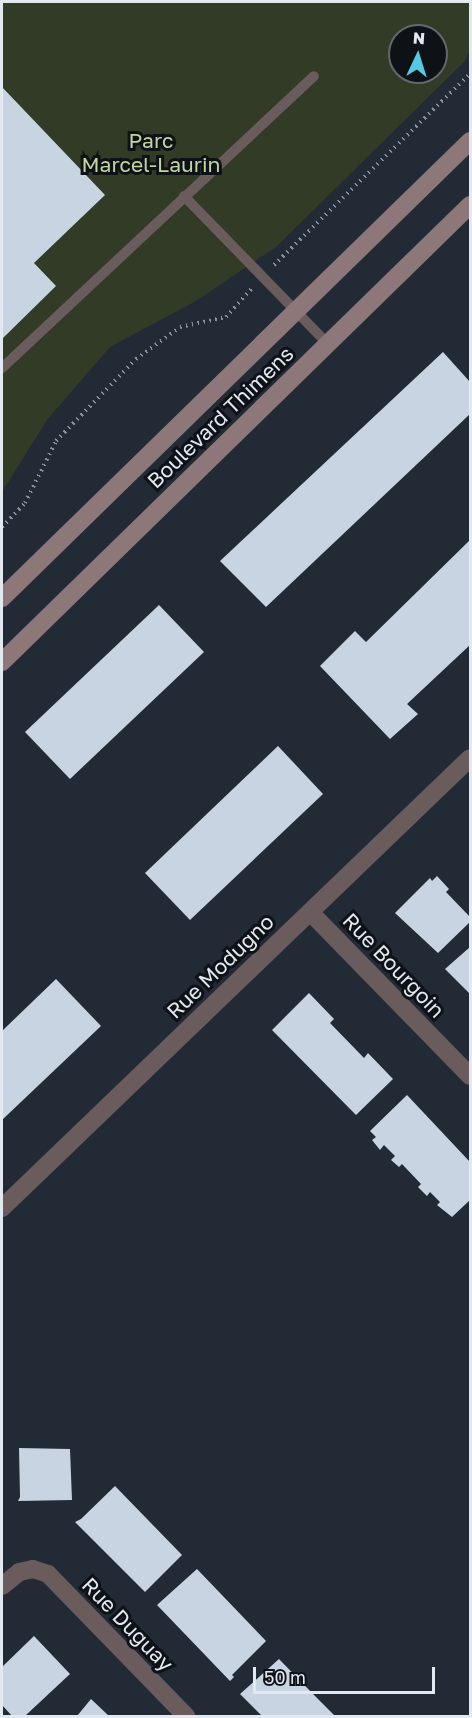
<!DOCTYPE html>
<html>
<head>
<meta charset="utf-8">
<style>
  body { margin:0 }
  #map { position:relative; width:472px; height:1718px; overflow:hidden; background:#212a35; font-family:"Golos Text",sans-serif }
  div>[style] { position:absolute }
  .green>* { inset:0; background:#323b25 }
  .building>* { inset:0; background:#c8d4e2 }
  .path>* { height:4px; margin-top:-2px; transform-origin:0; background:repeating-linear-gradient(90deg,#8a919a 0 1.5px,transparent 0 6px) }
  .lane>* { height:10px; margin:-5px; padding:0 5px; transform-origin:5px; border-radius:5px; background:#6a5b5c }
  .street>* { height:18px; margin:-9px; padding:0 9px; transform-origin:9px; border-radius:9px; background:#6a5b5c }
  .secondary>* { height:18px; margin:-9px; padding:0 9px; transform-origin:9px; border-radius:9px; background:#8e7778 }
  span { translate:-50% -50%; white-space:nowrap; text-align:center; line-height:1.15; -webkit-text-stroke:6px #0e1217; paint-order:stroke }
  .park-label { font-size:21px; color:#c1d5a2 }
  .street-label { font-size:21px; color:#e3e9f0 }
  .frame { position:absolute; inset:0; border:3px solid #e3e9f0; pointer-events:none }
  .north { position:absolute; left:388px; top:24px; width:60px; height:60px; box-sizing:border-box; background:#0e1217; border:2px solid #63686e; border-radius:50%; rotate:4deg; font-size:16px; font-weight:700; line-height:24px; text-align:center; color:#e3e9f0 }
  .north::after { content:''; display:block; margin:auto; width:21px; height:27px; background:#57c9e2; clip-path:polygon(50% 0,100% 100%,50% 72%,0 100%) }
  .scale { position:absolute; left:253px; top:1667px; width:182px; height:27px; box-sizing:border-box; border:3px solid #e3e9f0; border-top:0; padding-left:8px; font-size:18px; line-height:21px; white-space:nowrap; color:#e3e9f0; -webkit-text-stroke:4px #0e1217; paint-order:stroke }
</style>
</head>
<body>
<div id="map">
  <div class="green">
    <i style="clip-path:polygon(evenodd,2px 2px,470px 2px,470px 50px,464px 62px,276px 247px,196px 301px,110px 347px,47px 420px,2px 492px,2px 2px,400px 36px,436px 36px,436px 72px,400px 72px,400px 36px)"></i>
  </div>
  <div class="building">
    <i style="clip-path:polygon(2px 87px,105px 195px,34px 263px,56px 286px,2px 339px)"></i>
    <i style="clip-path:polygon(443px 352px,470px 382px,470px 414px,266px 607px,220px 561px)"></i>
    <i style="clip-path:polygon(470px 540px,470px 645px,407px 704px,418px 714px,390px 739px,320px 666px,355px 631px,366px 642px)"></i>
    <i style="clip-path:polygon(159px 605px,204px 652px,70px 779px,25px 732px)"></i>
    <i style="clip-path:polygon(278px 746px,323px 794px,190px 920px,145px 873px)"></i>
    <i style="clip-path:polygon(437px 876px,449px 889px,446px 892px,470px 917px,470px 922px,438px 953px,395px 913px,430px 878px,432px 881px)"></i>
    <i style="clip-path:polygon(470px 947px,470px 994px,445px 969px)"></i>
    <i style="clip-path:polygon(56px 979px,101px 1026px,2px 1120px,2px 1031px)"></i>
    <i style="clip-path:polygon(309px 993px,334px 1019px,330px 1023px,364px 1058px,368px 1053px,393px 1079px,356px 1115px,272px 1030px)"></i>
    <i style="clip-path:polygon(407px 1095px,470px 1162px,470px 1200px,452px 1217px,437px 1205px,440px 1202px,430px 1192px,427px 1196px,418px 1187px,421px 1184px,402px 1164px,399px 1167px,391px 1160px,395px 1156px,384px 1145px,380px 1150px,372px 1140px,376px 1137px,370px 1131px)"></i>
    <i style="clip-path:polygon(19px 1448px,70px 1449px,72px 1500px,18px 1501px,20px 1497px)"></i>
    <i style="clip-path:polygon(115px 1486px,182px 1555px,145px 1592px,75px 1522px,81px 1519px)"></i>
    <i style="clip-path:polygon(197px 1569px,266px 1641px,232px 1675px,234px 1677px,230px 1681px,157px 1605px)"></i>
    <i style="clip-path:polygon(34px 1636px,70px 1674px,25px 1716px,12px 1716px,2px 1705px,2px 1667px)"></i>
    <i style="clip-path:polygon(279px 1659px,314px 1695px,335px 1716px,262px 1716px,240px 1694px)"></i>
    <i style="clip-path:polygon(91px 1699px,109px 1716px,77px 1716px)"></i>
  </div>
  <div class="path">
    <i style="left:274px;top:265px;width:274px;rotate:-44.3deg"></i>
    <i style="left:2px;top:527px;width:33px;rotate:-46deg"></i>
    <i style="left:25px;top:503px;width:69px;rotate:-63.4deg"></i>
    <i style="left:56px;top:441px;width:115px;rotate:-45.7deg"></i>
    <i style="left:136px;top:359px;width:54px;rotate:-36deg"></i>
    <i style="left:180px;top:327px;width:47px;rotate:-12.3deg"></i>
    <i style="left:226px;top:317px;width:39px;rotate:-48deg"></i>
  </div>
  <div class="lane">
    <i style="left:184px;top:196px;width:205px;rotate:45.8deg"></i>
    <i style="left:2px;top:368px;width:427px;rotate:-43.1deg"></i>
  </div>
  <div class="street">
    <i style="left:310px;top:912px;width:229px;rotate:45.7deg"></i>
    <i style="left:2px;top:1208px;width:649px;rotate:-43.88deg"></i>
    <i style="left:2px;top:1586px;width:22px;rotate:-39deg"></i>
    <i style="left:19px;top:1572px;width:14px;rotate:-12deg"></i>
    <i style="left:33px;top:1569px;width:16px;rotate:18deg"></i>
    <i style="left:48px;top:1574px;width:198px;rotate:45.8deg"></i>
  </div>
  <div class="secondary">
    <i style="left:2px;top:598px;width:654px;rotate:-44.32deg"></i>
    <i style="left:2px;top:662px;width:654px;rotate:-44.32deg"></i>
  </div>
  <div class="park-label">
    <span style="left:151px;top:152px">Parc<br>Marcel-Laurin</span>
  </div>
  <div class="street-label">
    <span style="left:220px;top:417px;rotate:-44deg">Boulevard Thimens</span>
    <span style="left:394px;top:965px;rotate:46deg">Rue Bourgoin</span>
    <span style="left:220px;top:966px;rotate:-44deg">Rue Modugno</span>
    <span style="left:128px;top:1624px;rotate:46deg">Rue Duguay</span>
  </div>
  <div class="frame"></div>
  <div class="north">N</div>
  <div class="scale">50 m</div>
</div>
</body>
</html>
